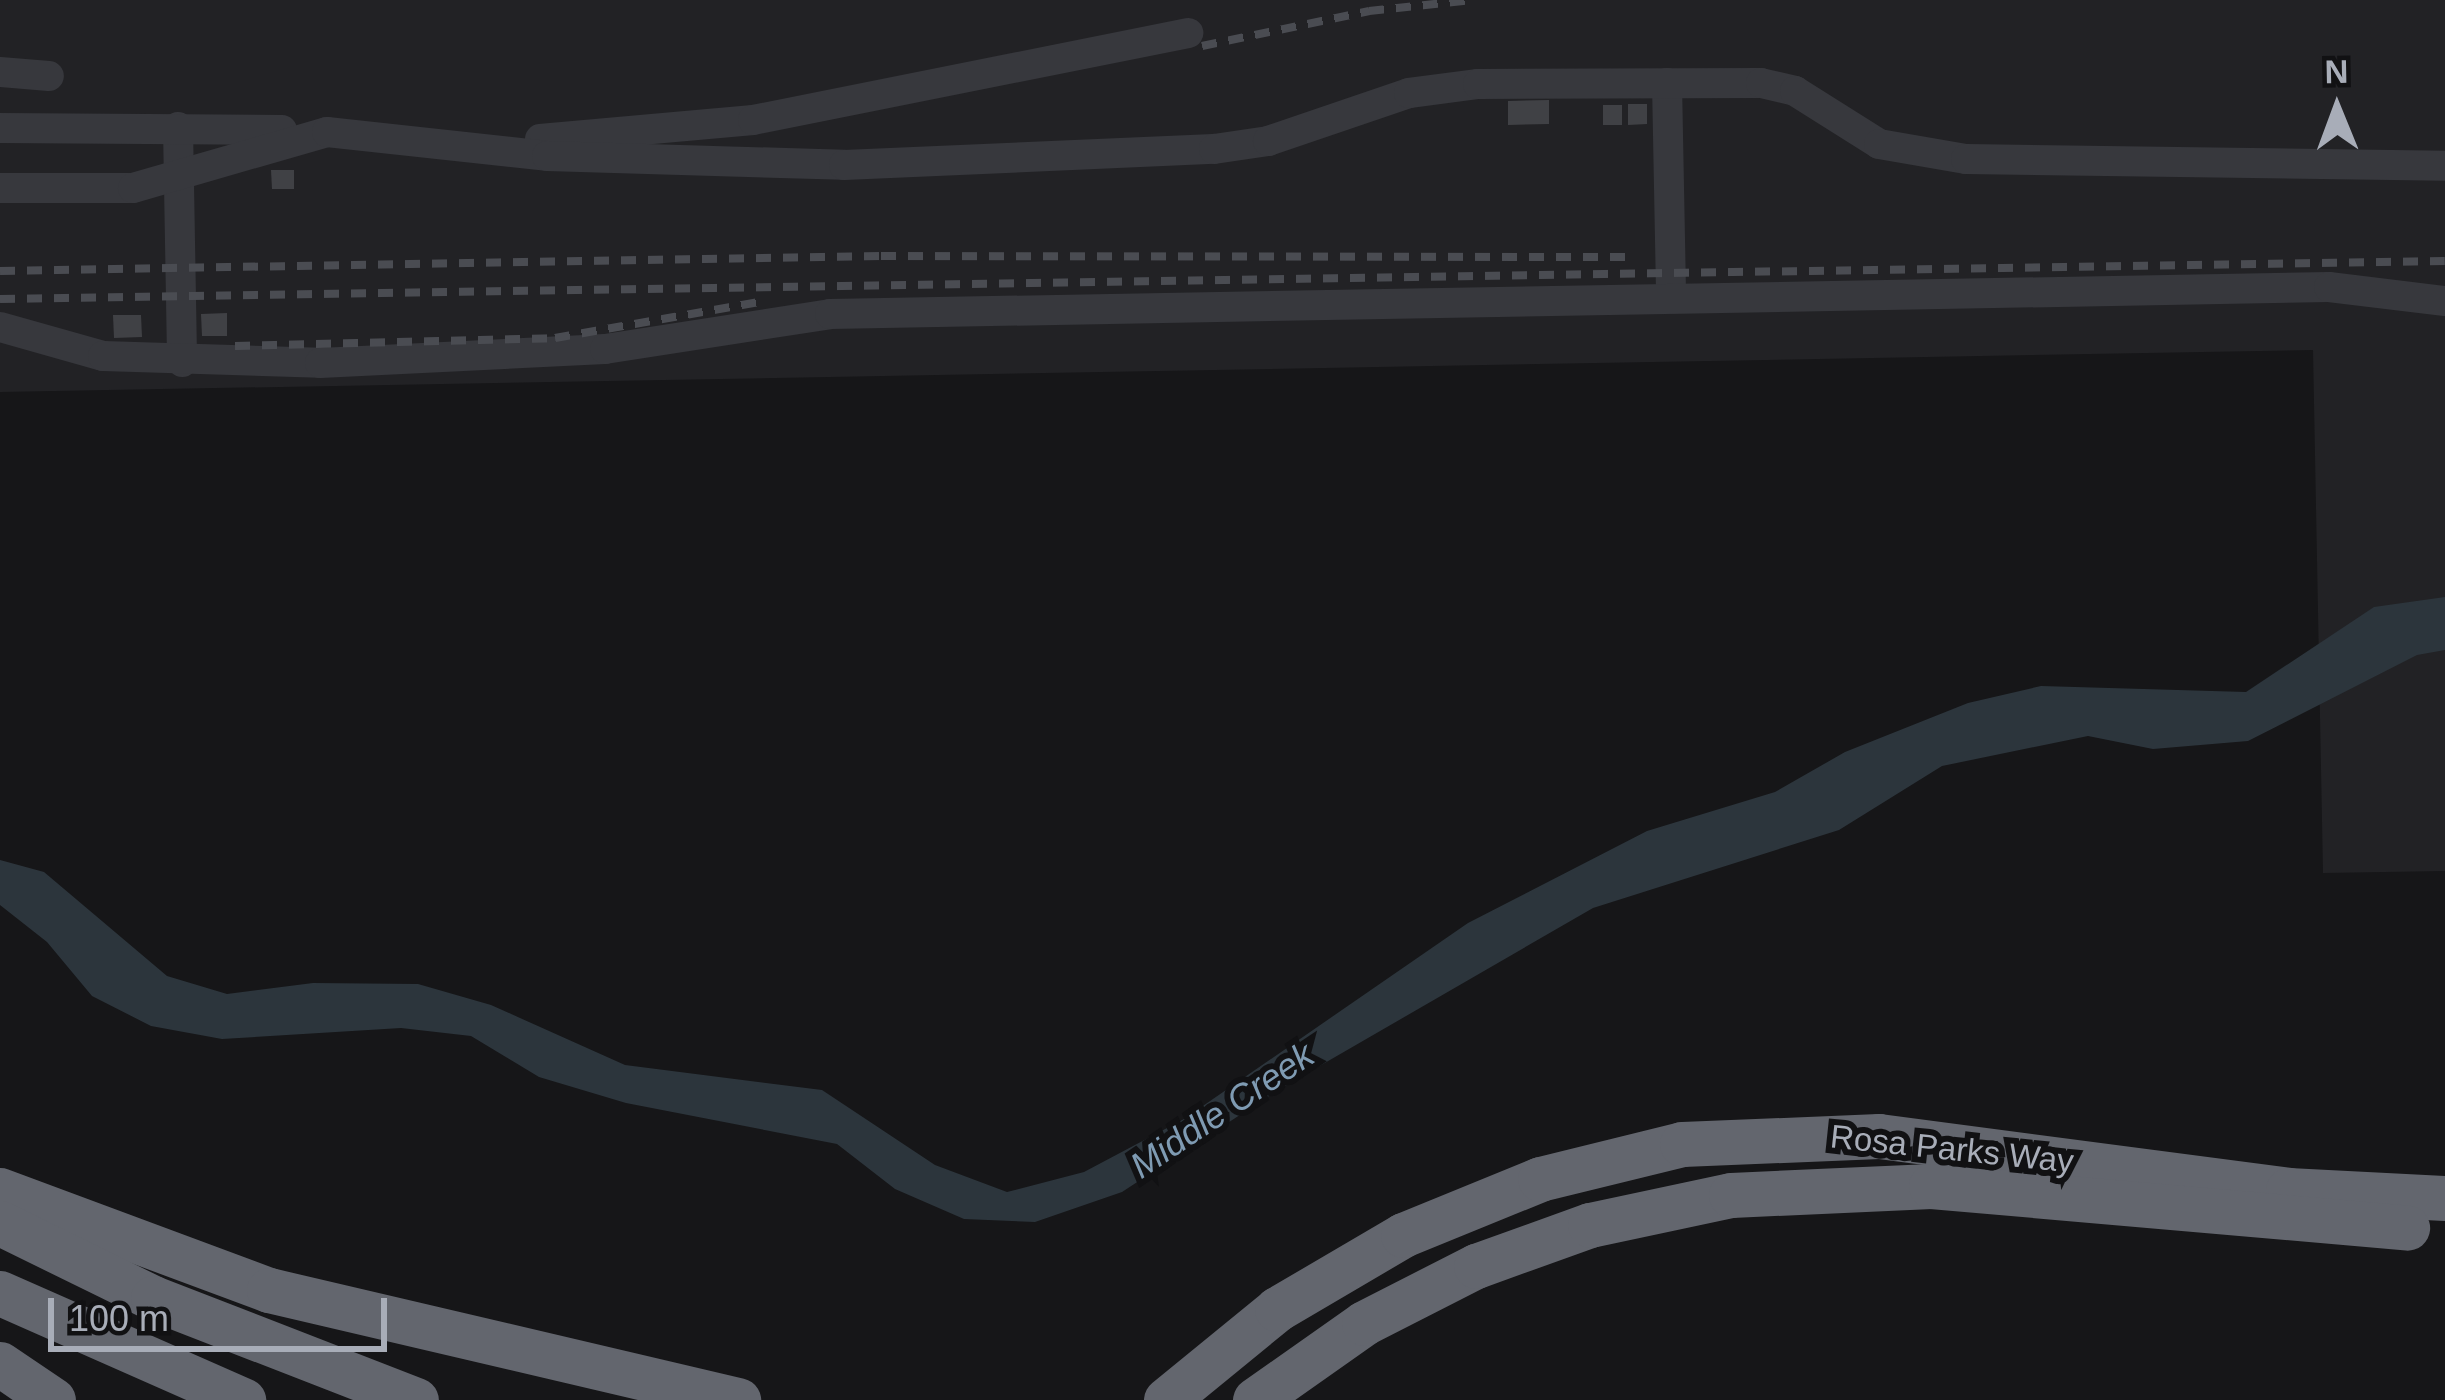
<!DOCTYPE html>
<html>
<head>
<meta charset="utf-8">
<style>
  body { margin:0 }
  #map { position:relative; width:2445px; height:1400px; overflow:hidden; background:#161618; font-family:Arial,sans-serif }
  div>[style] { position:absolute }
  .built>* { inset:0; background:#222225 }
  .water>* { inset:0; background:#2c353c }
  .building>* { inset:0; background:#404145 }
  .minor>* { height:30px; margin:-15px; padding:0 15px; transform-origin:15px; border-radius:15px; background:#37383d }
  .highway>* { height:45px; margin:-22.5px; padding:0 22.5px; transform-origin:22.5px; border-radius:22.5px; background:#63666e }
  .rail>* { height:8px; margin-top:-4px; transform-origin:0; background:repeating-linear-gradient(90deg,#4a4c52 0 15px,transparent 0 27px) }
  span { translate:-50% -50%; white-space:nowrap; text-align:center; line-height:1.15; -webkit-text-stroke:12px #111113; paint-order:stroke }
  .street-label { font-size:33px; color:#a8adb8 }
  .water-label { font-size:36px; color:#7f9bb3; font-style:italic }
  .north { position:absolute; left:2277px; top:48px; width:120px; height:120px; -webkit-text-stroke:9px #111113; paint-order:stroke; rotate:359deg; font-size:33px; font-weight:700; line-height:48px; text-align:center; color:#a8adb8 }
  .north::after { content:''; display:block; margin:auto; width:42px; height:54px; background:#a8adb8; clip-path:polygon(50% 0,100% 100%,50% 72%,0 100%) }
  .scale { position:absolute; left:48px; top:1298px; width:339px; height:54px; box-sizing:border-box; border:6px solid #a8adb8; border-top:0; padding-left:15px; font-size:36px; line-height:42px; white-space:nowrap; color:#a8adb8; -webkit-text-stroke:9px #111113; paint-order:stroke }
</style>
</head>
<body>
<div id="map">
  <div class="built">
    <i style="clip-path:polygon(0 0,2445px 0,2445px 871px,2323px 873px,2313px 350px,0 392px)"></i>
  </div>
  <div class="water">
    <i style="clip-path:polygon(2445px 597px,2445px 650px,2417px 655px,2248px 741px,2153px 749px,2088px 736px,1942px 766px,1839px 830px,1593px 908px,1278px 1090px,1122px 1192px,1035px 1222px,964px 1219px,895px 1189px,837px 1144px,626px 1103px,539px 1077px,471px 1036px,401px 1028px,222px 1039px,151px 1026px,92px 996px,47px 942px,0 905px,0 860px,44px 872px,167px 976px,227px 994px,313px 983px,418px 984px,491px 1005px,625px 1065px,822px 1090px,935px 1165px,1007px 1192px,1084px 1172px,1184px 1119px,1468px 923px,1647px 831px,1775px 792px,1845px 752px,1968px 703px,2041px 686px,2246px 692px,2374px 607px)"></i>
  </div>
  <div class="building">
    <i style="clip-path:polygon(1549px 100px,1549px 124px,1508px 125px,1508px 101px)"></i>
    <i style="clip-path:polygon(1628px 104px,1647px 104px,1647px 124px,1628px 125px)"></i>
    <i style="clip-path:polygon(1603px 105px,1622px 105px,1622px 125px,1603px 125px)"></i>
    <i style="clip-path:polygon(271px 170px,294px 170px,294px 189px,272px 189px)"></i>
    <i style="clip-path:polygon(227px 313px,227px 336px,202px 336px,201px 314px)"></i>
    <i style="clip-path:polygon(113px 315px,141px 315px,142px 337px,114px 338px)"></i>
  </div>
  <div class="minor">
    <i style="left:0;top:72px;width:49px;rotate:4.7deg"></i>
    <i style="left:1667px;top:83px;width:214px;rotate:88.9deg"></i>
    <i style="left:178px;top:127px;width:235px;rotate:89deg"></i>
    <i style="left:0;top:128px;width:282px;rotate:0.4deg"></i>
    <i style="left:540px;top:139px;width:214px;rotate:-5.1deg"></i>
    <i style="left:753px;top:120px;width:444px;rotate:-11.3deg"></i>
    <i style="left:0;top:188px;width:133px"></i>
    <i style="left:133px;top:188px;width:202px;rotate:-16.1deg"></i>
    <i style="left:327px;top:132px;width:221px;rotate:6.2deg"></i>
    <i style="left:547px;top:156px;width:297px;rotate:1.7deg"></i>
    <i style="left:844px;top:165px;width:370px;rotate:-2.5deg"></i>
    <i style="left:1214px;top:149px;width:55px;rotate:-8.4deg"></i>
    <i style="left:1268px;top:141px;width:149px;rotate:-18.8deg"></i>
    <i style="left:1409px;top:93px;width:70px;rotate:-7.4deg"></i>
    <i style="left:1478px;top:84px;width:283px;rotate:-0.2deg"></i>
    <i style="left:1761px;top:83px;width:35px;rotate:13deg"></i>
    <i style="left:1795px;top:91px;width:99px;rotate:32.2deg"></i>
    <i style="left:1879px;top:144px;width:88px;rotate:9.8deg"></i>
    <i style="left:1966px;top:159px;width:479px;rotate:0.8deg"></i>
    <i style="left:0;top:327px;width:107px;rotate:15.7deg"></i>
    <i style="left:103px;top:356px;width:217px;rotate:1.8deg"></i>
    <i style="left:320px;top:363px;width:285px;rotate:-2.8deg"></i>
    <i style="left:605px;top:349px;width:228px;rotate:-8.8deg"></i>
    <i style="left:830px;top:314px;width:1499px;rotate:-1.03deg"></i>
    <i style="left:2329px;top:287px;width:117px;rotate:6.9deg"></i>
  </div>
  <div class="highway">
    <i style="left:0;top:1190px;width:287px;rotate:20.4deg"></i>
    <i style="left:269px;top:1290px;width:482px;rotate:13.2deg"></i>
    <i style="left:0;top:1223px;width:170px;rotate:26.1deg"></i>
    <i style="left:153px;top:1298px;width:282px;rotate:21.2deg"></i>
    <i style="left:0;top:1293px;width:266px;rotate:23.8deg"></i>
    <i style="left:0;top:1364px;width:64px;rotate:34.2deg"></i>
    <i style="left:1166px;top:1400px;width:144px;rotate:-39.3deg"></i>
    <i style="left:1277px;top:1309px;width:146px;rotate:-30.4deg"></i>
    <i style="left:1403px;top:1235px;width:148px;rotate:-22.2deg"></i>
    <i style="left:1540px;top:1179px;width:146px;rotate:-13.8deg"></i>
    <i style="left:1682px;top:1144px;width:197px;rotate:-2.3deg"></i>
    <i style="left:1879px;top:1136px;width:413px;rotate:7.5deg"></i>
    <i style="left:2288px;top:1190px;width:157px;rotate:2.9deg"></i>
    <i style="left:1255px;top:1400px;width:133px;rotate:-35.2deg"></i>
    <i style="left:1364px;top:1323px;width:126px;rotate:-27deg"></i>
    <i style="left:1476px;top:1266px;width:121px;rotate:-19.8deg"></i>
    <i style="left:1590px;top:1225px;width:144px;rotate:-12deg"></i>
    <i style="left:1731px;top:1195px;width:200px;rotate:-2.6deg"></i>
    <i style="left:1931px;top:1186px;width:478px;rotate:5deg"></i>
  </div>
  <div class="rail">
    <i style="left:1202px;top:46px;width:171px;rotate:-11.8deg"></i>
    <i style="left:1369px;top:11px;width:104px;rotate:-6.1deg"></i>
    <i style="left:0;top:271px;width:881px;rotate:-0.98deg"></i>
    <i style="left:881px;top:256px;width:748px;rotate:0.08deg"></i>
    <i style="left:0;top:299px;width:2445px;rotate:-0.89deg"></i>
    <i style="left:235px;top:346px;width:320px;rotate:-1.4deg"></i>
    <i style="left:555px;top:338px;width:213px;rotate:-10deg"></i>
  </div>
  <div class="street-label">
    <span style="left:1952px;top:1149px;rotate:6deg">Rosa Parks Way</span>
  </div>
  <div class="water-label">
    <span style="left:1222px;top:1110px;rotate:-34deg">Middle Creek</span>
  </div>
  <div class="north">N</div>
  <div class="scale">100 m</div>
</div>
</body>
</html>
